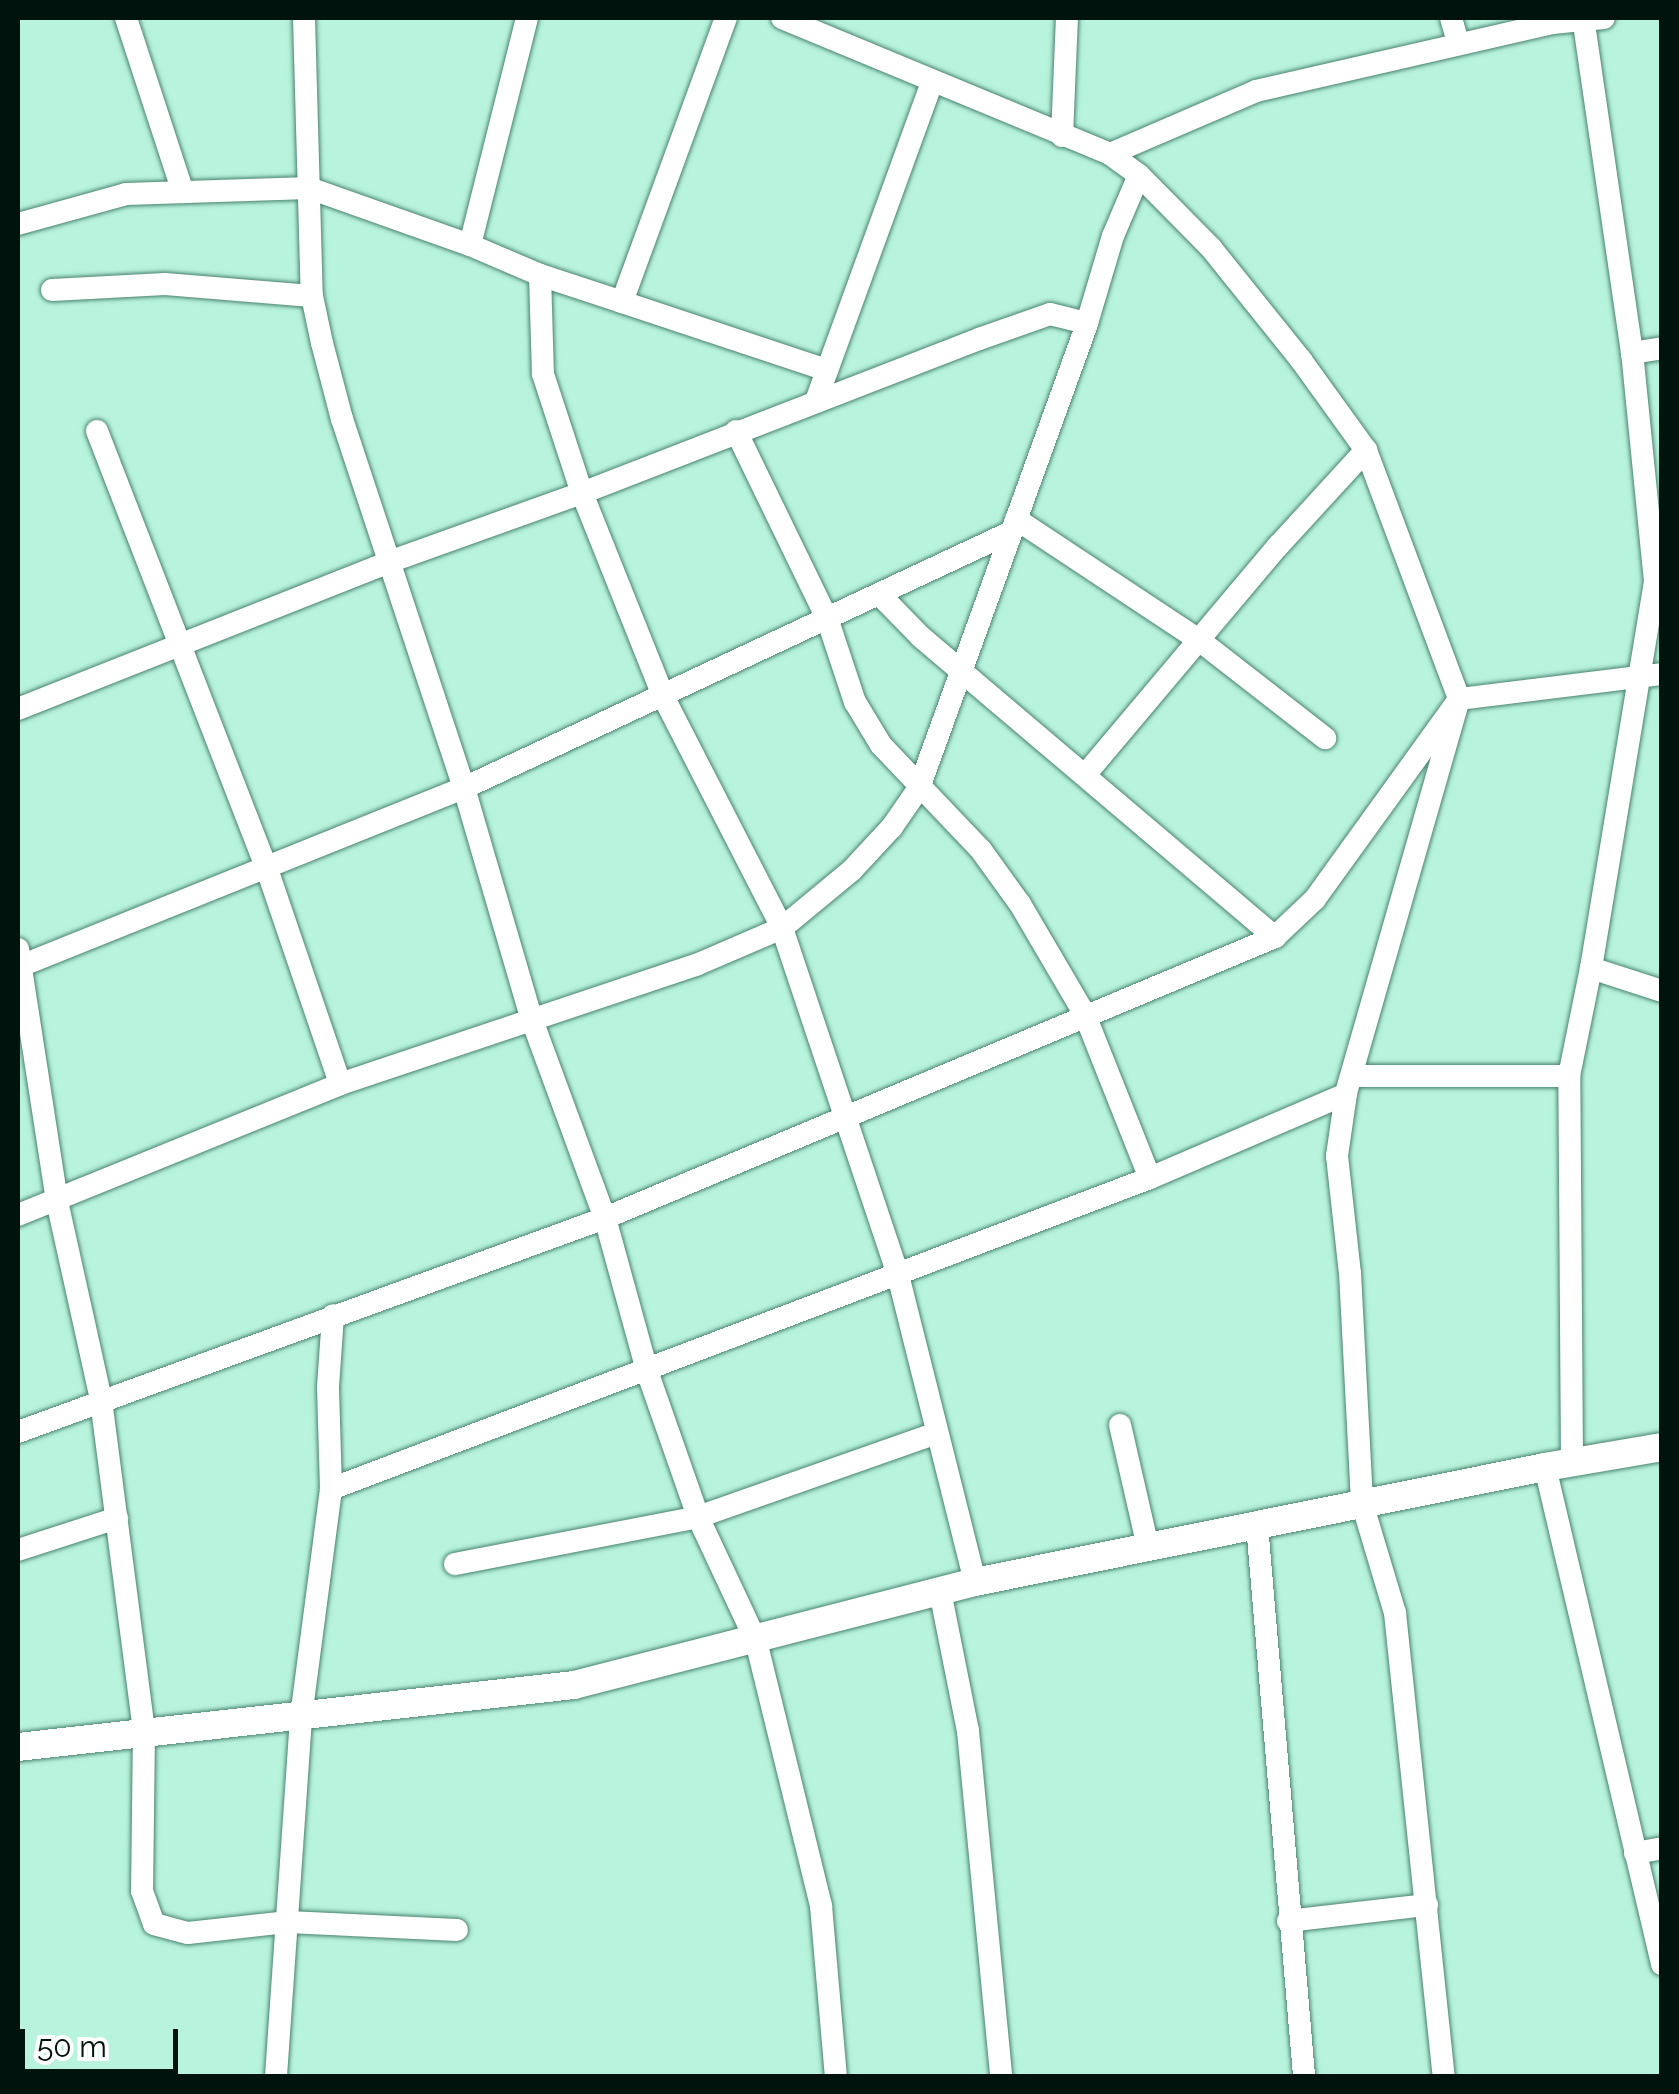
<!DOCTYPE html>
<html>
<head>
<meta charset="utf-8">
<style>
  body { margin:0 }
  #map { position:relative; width:1679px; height:2094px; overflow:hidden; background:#b8f3dd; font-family:Raleway,sans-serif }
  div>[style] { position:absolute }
  .roads { filter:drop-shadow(0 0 2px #4a836f) drop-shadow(0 0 2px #4a836f) }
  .minor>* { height:22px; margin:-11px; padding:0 11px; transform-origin:11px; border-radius:11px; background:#fff }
  .tertiary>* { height:28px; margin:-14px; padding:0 14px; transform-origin:14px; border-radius:14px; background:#fff }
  span { translate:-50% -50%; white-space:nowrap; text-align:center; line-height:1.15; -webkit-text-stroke:10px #fff; paint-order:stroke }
  .frame { position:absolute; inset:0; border:20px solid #00130c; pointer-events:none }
  .scale { position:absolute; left:20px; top:2029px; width:158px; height:45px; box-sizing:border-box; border:5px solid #00130c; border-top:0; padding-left:12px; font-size:30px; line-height:35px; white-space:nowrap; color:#00130c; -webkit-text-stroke:8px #fff; paint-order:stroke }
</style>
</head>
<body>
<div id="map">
  <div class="roads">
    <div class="minor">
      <i style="left:126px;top:18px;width:183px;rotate:71.9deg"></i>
      <i style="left:304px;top:18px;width:278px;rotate:88.4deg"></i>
      <i style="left:312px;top:296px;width:48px;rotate:78deg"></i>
      <i style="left:322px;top:343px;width:79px;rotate:75.3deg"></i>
      <i style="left:342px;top:419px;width:389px;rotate:71.7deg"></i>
      <i style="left:464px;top:788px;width:242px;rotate:73.7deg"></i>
      <i style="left:532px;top:1020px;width:211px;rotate:69.8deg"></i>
      <i style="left:605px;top:1218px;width:159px;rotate:74.6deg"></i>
      <i style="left:647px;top:1371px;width:155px;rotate:70.7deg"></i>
      <i style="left:698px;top:1517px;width:137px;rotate:64.9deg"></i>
      <i style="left:756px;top:1641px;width:273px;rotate:76.2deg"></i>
      <i style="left:821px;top:1906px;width:171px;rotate:85deg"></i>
      <i style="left:527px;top:18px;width:234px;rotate:104.1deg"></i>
      <i style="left:470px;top:245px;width:76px;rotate:23.2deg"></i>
      <i style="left:540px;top:275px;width:99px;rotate:88.3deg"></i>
      <i style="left:543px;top:374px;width:125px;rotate:71.9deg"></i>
      <i style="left:582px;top:493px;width:219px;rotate:68.2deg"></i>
      <i style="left:663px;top:696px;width:261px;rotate:62.8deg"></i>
      <i style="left:782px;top:928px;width:366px;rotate:71.5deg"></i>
      <i style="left:898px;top:1275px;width:317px;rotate:75.9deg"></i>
      <i style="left:782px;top:18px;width:355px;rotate:22.5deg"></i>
      <i style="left:1110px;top:154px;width:36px;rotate:36deg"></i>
      <i style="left:1139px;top:175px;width:103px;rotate:45.4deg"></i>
      <i style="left:1211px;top:248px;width:144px;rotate:51.2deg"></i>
      <i style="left:1301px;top:360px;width:111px;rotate:54.2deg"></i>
      <i style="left:1366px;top:450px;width:266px;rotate:69.5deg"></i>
      <i style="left:1459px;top:699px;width:411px;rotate:106deg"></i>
      <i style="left:1346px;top:1094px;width:63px;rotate:98.3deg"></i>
      <i style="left:1337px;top:1156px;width:118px;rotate:83.7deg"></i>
      <i style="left:1350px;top:1273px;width:230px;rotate:87deg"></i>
      <i style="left:1362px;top:1503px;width:115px;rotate:73.3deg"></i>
      <i style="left:1395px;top:1613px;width:466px;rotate:84deg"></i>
      <i style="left:1451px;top:18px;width:26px;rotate:74deg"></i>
      <i style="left:1062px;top:136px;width:118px;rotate:-87.6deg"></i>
      <i style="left:1110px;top:154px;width:159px;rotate:-23.3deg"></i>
      <i style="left:1256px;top:91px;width:304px;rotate:-12.9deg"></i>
      <i style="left:1552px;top:23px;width:52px;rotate:-5.5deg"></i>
      <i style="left:18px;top:224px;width:112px;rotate:-15.5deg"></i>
      <i style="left:126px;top:194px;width:183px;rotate:-1.9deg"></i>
      <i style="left:309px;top:188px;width:171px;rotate:19.5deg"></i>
      <i style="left:540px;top:275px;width:86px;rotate:18.2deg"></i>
      <i style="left:622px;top:302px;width:302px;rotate:-69.9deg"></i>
      <i style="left:52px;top:290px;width:113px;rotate:-3deg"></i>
      <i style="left:165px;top:284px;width:147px;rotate:4.7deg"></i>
      <i style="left:622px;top:302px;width:216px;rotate:18.4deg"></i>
      <i style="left:1632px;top:353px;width:30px;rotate:-9deg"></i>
      <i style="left:816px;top:401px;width:339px;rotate:-70deg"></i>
      <i style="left:97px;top:431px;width:470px;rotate:68.8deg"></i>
      <i style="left:267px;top:869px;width:227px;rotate:71.2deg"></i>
      <i style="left:736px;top:431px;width:208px;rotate:64.1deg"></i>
      <i style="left:827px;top:618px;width:89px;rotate:71.6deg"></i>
      <i style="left:855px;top:702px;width:50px;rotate:58.8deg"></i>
      <i style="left:881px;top:745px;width:145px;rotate:46.4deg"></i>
      <i style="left:981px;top:850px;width:67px;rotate:54.2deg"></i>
      <i style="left:1020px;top:904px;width:129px;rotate:59.6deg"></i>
      <i style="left:1085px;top:1015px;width:175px;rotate:68.3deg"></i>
      <i style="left:1016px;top:519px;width:219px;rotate:33.5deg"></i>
      <i style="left:1199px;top:640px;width:160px;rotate:37.9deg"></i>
      <i style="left:879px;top:594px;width:60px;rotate:45.7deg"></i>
      <i style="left:921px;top:637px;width:464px;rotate:40.3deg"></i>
      <i style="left:18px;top:709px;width:402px;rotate:-21.6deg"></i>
      <i style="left:392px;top:561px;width:202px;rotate:-19.7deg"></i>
      <i style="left:582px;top:493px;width:426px;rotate:-21.2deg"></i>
      <i style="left:979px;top:339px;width:75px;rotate:-19.4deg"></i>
      <i style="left:1050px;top:314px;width:38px;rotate:14deg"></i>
      <i style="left:1085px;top:775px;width:301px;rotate:-49.9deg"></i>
      <i style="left:1279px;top:545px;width:129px;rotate:-47.5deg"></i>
      <i style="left:18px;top:949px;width:255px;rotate:81.2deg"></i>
      <i style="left:57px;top:1201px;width:204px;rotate:77.5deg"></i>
      <i style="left:101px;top:1400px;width:333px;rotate:82.6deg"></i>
      <i style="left:144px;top:1730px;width:161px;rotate:90.7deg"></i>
      <i style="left:142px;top:1891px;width:35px;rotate:70deg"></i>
      <i style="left:154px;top:1924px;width:35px;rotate:15deg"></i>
      <i style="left:188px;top:1933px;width:101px;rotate:-6.3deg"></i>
      <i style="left:288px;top:1922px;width:169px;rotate:2.7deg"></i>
      <i style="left:18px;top:967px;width:481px;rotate:-21.9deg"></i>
      <i style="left:464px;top:788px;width:604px;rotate:-25.08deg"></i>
      <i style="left:1591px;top:968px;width:75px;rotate:17.9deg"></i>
      <i style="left:1352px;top:1076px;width:217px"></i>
      <i style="left:18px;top:1215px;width:348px;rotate:-22.1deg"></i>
      <i style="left:340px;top:1084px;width:375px;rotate:-18.5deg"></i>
      <i style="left:696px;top:965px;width:94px;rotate:-23.3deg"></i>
      <i style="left:782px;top:928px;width:91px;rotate:-39.6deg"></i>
      <i style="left:852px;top:870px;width:59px;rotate:-47.1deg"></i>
      <i style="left:892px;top:827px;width:47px;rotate:-55.3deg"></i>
      <i style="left:919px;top:788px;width:494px;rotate:-70.1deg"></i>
      <i style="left:1087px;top:323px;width:91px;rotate:-73.4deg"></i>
      <i style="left:1113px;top:236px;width:66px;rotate:-66.9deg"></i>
      <i style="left:1120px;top:1425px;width:125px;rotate:77.1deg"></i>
      <i style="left:18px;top:1432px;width:625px;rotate:-20.03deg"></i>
      <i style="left:605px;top:1218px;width:727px;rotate:-22.75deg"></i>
      <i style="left:1275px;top:937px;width:55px;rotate:-43.5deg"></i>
      <i style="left:1315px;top:899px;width:246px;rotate:-54.2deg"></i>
      <i style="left:1459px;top:699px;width:205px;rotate:-7deg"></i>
      <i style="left:1572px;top:1462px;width:386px;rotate:-90.4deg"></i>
      <i style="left:1569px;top:1076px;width:110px;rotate:-78.5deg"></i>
      <i style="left:1591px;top:968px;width:391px;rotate:-80.6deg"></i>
      <i style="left:1655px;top:582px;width:230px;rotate:-95.7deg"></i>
      <i style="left:1632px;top:353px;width:339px;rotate:-98.3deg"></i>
      <i style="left:1545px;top:1467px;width:511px;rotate:76.75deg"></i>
      <i style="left:331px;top:1489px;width:876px;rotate:-20.79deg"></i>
      <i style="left:1150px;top:1178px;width:213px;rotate:-23.2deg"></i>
      <i style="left:1257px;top:1525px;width:553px;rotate:85.12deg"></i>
      <i style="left:18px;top:1550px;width:104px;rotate:-17.9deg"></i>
      <i style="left:455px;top:1564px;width:248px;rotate:-10.9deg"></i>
      <i style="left:698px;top:1517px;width:253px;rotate:-19.4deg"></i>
      <i style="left:940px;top:1591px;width:143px;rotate:78.7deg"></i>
      <i style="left:968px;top:1731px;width:347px;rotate:84.5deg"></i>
      <i style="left:1635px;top:1853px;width:27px;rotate:-10deg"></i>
      <i style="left:1288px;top:1921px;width:140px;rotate:-6.6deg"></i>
      <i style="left:276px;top:2076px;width:360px;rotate:-86deg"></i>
      <i style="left:301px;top:1717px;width:230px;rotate:-82.5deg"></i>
      <i style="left:331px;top:1489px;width:102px;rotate:-91.7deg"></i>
      <i style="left:328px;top:1387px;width:72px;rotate:-86deg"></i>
    </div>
    <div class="tertiary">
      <i style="left:18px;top:1747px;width:559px;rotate:-6.36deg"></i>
      <i style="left:574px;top:1685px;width:414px;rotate:-14.4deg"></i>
      <i style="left:975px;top:1582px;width:581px;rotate:-11.41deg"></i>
      <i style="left:1545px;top:1467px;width:119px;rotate:-9.7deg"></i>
    </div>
  </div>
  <div class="frame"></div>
  <div class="scale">50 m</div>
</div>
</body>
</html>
